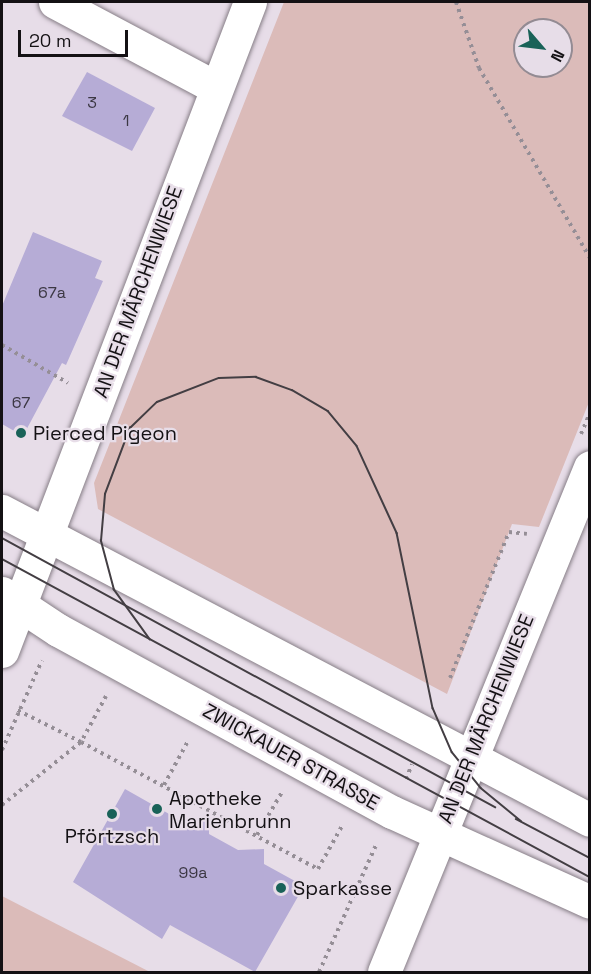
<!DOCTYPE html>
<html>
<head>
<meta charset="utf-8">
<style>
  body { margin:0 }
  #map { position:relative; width:591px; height:974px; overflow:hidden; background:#e7dde8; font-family:"Space Grotesk",sans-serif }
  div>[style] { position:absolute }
  .green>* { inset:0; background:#dbbbb9 }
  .building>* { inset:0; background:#b6acd6 }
  .path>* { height:4px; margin-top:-2px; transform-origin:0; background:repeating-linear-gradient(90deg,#958e96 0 3px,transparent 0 7.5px) }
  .roads { filter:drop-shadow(0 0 2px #877e87) drop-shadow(0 0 2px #877e87) }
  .minor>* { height:33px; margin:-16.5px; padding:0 16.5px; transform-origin:16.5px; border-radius:16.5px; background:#fff }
  .secondary>* { height:33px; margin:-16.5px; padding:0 16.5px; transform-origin:16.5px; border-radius:16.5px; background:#fff }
  .tram>* { height:1.5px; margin:-0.75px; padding:0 0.75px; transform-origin:0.75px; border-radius:0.75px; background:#433e43 }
  .dots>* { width:16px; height:16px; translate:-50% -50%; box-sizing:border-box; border:3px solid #e7dde8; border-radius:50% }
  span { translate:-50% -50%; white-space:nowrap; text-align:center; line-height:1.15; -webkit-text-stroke:4.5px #e7dde8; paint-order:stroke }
  .number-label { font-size:16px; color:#3c3844 }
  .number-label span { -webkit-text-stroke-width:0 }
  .street-label { font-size:20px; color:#141114 }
  .poi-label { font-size:20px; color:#141114 }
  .left { translate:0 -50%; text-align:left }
  .frame { position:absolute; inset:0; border:3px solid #141114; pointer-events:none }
  .north { position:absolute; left:513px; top:18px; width:60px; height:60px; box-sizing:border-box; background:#e7dde8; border:2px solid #938b93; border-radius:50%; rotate:118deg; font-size:16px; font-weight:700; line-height:24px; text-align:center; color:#141114 }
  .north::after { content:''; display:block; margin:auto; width:21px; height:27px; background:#196258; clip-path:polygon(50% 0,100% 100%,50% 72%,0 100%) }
  .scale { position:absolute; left:18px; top:30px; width:110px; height:27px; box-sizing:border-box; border:3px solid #141114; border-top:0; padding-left:8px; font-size:18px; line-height:21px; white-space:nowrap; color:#141114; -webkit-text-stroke:4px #e7dde8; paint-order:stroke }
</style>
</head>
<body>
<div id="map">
  <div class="green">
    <i style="clip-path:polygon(evenodd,284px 2px,589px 2px,589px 402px,539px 527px,512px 524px,447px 694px,98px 509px,94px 483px,284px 2px,525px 30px,561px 30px,561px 66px,525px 66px,525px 30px)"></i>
    <i style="clip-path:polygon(2px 896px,150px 972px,2px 972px)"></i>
  </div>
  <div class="building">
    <i style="clip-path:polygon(87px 72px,155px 108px,132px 151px,62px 116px)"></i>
    <i style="clip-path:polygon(33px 232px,102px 261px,95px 278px,103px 281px,66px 365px,62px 363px,23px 436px,2px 424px,2px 306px)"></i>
    <i style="clip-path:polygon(125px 789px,178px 819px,209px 820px,209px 834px,238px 850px,264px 849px,264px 864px,304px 886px,255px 972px,170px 925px,162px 939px,73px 882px)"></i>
  </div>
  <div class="path">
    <i style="left:456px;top:2px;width:70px;rotate:70.8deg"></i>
    <i style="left:479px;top:68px;width:220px;rotate:59.7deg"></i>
    <i style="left:2px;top:345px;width:76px;rotate:29.9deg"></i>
    <i style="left:581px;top:434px;width:23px;rotate:-67deg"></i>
    <i style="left:450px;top:678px;width:157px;rotate:-68deg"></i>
    <i style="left:509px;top:532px;width:18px;rotate:6deg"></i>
    <i style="left:106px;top:696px;width:52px;rotate:118.5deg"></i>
    <i style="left:81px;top:742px;width:269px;rotate:28.2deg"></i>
    <i style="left:318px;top:869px;width:51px;rotate:-60.9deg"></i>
    <i style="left:2px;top:750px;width:98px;rotate:-66deg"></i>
    <i style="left:406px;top:779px;width:16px;rotate:-68deg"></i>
    <i style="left:164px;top:785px;width:50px;rotate:-61.4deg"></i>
    <i style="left:2px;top:805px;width:101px;rotate:-38.6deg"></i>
    <i style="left:81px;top:742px;width:72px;rotate:-153.4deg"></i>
    <i style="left:257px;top:835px;width:50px;rotate:-59.8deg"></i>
    <i style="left:319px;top:972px;width:141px;rotate:-65.8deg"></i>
  </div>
  <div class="roads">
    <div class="minor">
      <i style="left:55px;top:2px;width:181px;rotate:28deg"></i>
      <i style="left:2px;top:651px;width:695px;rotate:-69.09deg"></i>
      <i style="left:384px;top:972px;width:545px;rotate:-67.81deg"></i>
    </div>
    <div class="secondary">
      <i style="left:2px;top:511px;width:664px;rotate:27.72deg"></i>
      <i style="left:2px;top:593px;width:67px;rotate:33.5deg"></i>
      <i style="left:58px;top:630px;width:380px;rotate:28.6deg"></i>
      <i style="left:392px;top:812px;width:217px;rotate:24.4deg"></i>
    </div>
  </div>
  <div class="tram">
    <i style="left:2px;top:538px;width:562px;rotate:28.62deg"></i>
    <i style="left:2px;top:559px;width:668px;rotate:28.41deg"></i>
    <i style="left:150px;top:640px;width:62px;rotate:-125.8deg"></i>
    <i style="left:114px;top:590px;width:51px;rotate:-104.9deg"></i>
    <i style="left:101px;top:541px;width:47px;rotate:-85.1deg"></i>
    <i style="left:105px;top:494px;width:71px;rotate:-69.3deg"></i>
    <i style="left:130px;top:428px;width:37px;rotate:-44deg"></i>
    <i style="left:157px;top:402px;width:66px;rotate:-21.2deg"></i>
    <i style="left:219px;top:378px;width:37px;rotate:-2deg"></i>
    <i style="left:256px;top:377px;width:38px;rotate:20deg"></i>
    <i style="left:292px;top:390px;width:42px;rotate:30.3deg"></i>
    <i style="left:328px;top:411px;width:45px;rotate:50.4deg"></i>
    <i style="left:357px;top:446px;width:96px;rotate:65.3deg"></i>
    <i style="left:397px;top:533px;width:179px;rotate:78.4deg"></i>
    <i style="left:433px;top:708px;width:48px;rotate:66.6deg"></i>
    <i style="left:452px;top:752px;width:46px;rotate:51.1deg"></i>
    <i style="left:481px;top:788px;width:52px;rotate:39.5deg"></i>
    <i style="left:516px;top:819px;width:84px;rotate:27.8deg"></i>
  </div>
  <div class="dots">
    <i style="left:21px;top:433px;background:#196258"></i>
    <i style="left:157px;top:809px;background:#196258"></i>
    <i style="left:112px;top:814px;background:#196258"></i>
    <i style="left:281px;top:888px;background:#196258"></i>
  </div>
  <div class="number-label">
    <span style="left:92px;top:103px">3</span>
    <span style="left:126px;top:121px">1</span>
    <span style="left:52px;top:293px">67a</span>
    <span style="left:21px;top:403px">67</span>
    <span style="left:193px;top:873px">99a</span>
  </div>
  <div class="street-label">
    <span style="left:138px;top:292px;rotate:-70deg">AN DER MÄRCHENWIESE</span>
    <span style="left:486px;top:719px;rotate:-68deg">AN DER MÄRCHENWIESE</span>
    <span style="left:291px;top:757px;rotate:29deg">ZWICKAUER STRASSE</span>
  </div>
  <div class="poi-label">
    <span class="left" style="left:33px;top:433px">Pierced Pigeon</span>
    <span class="left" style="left:169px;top:810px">Apotheke<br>Marienbrunn</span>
    <span style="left:112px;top:836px">Pförtzsch</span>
    <span class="left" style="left:293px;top:888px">Sparkasse</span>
  </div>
  <div class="frame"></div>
  <div class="north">N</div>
  <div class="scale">20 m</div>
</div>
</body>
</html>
